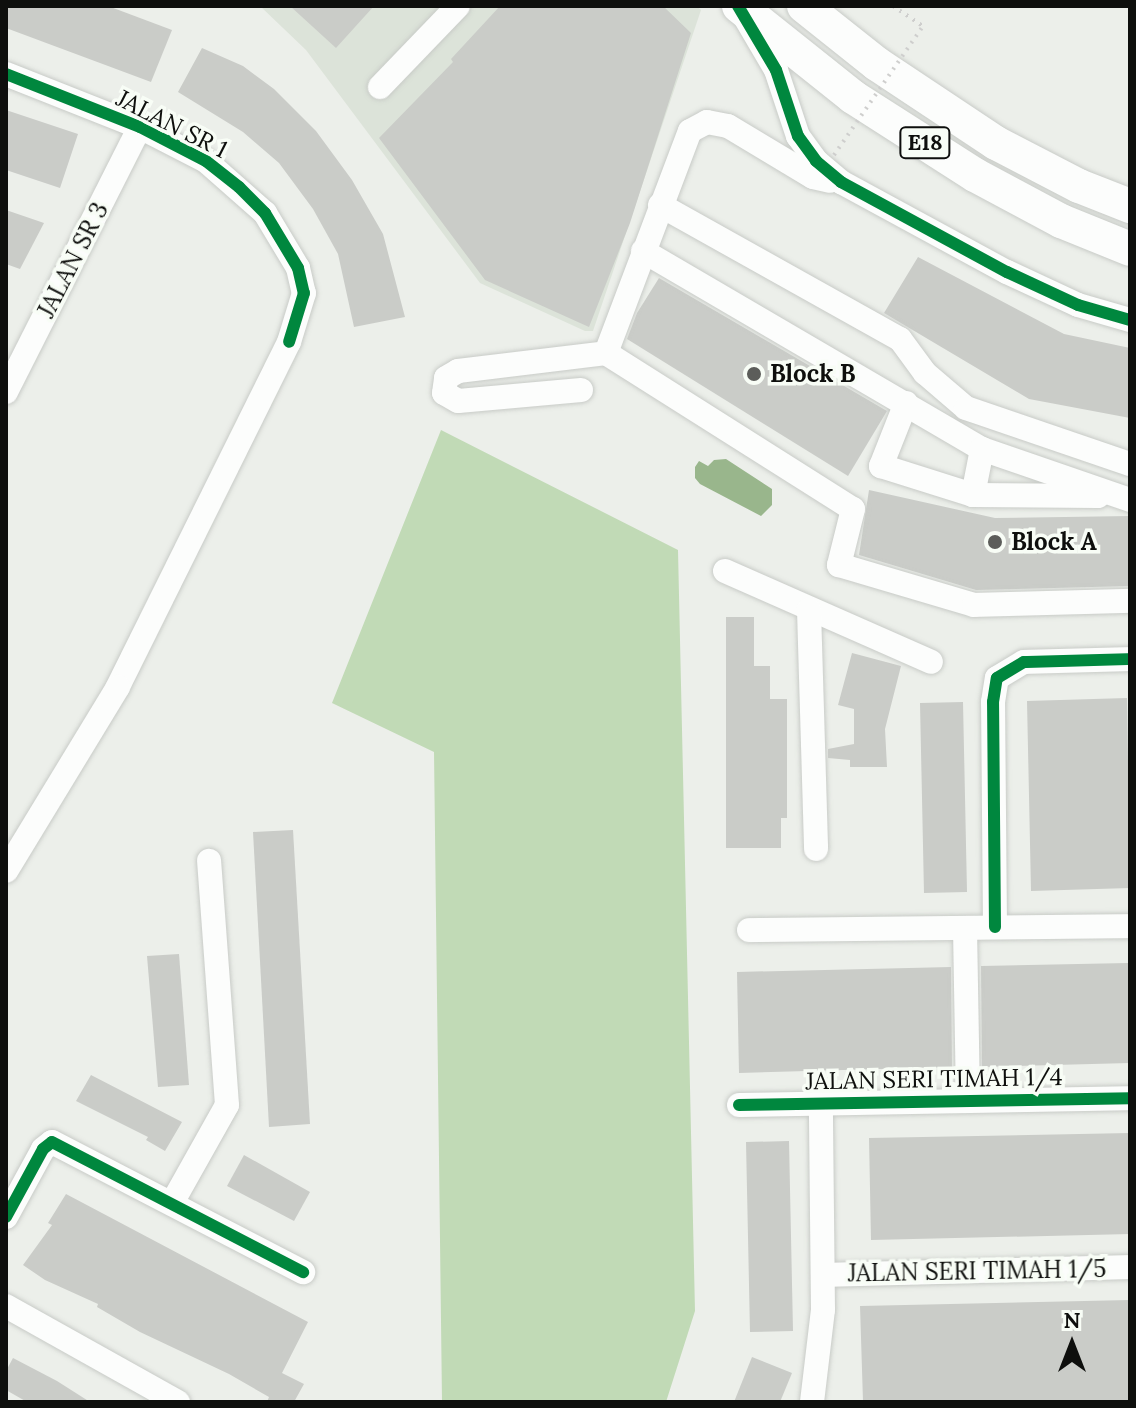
<!DOCTYPE html>
<html>
<head>
<meta charset="utf-8">
<style>
  body { margin:0 }
  #map { position:relative; width:1136px; height:1408px; overflow:hidden; background:#ecefea; font-family:Lora,serif }
  div>[style] { position:absolute }
  .built>* { inset:0; background:#dce3d9 }
  .forest>* { inset:0; background:#c1dab6 }
  .water>* { inset:0; background:#99b68c }
  .building>* { inset:0; background:#caccc8 }
  .path>* { height:4px; margin-top:-2px; transform-origin:0; background:repeating-linear-gradient(90deg,#cececd 0 2px,transparent 0 8px) }
  .roads { filter:drop-shadow(0 0 2px #c8cbc7) drop-shadow(0 0 2px #c8cbc7) }
  .minor>* { height:24px; margin:-12px; padding:0 12px; transform-origin:12px; border-radius:12px; background:#fcfdfc }
  .highway>* { height:34px; margin:-17px; padding:0 17px; transform-origin:17px; border-radius:17px; background:#fcfdfc }
  .path-bridge>* { height:4px; margin-top:-2px; transform-origin:0; background:repeating-linear-gradient(90deg,#cececd 0 2px,transparent 0 8px) }
  .cycleway>* { height:12px; margin:-6px; padding:0 6px; transform-origin:6px; border-radius:6px; background:#00873e }
  .dots>* { width:22px; height:22px; translate:-50% -50%; box-sizing:border-box; border:4px solid #f8fdf6; border-radius:50% }
  span { translate:-50% -50%; white-space:nowrap; text-align:center; line-height:1.15; -webkit-text-stroke:7px #f8fdf6; paint-order:stroke }
  .shield-label span { padding:2px 6px; background:#f8fdf6; border:2px solid; border-radius:6px; -webkit-text-stroke-width:0 }
  .shield-label { font-size:22px; color:#0e0f0d; font-weight:700 }
  .street-label { font-size:24px; color:#0e0f0d }
  .poi-label { font-size:24px; color:#0e0f0d; font-weight:700 }
  .left { translate:0 -50%; text-align:left }
  .frame { position:absolute; inset:0; border:8px solid #0e0f0d; pointer-events:none }
  .north { position:absolute; left:1032px; top:1304px; width:80px; height:80px; -webkit-text-stroke:6px #f8fdf6; paint-order:stroke; rotate:0deg; font-size:22px; font-weight:700; line-height:32px; text-align:center; color:#0e0f0d }
  .north::after { content:''; display:block; margin:auto; width:28px; height:36px; background:#0e0f0d; clip-path:polygon(50% 0,100% 100%,50% 72%,0 100%) }
</style>
</head>
<body>
<div id="map">
  <div class="built">
    <i style="clip-path:polygon(260px 6px,697px 6px,701px 10px,593px 331px,585px 331px,480px 283px,306px 50px)"></i>
  </div>
  <div class="forest">
    <i style="clip-path:polygon(441px 430px,678px 550px,695px 1311px,666px 1402px,442px 1402px,434px 752px,332px 703px)"></i>
  </div>
  <div class="water">
    <i style="clip-path:polygon(726px 459px,772px 489px,772px 505px,761px 516px,700px 484px,695px 478px,695px 467px,699px 461px,708px 466px,714px 460px)"></i>
  </div>
  <div class="building">
    <i style="clip-path:polygon(6px 6px,108px 6px,172px 30px,151px 82px,6px 28px)"></i>
    <i style="clip-path:polygon(290px 6px,374px 6px,336px 48px)"></i>
    <i style="clip-path:polygon(500px 6px,663px 6px,691px 33px,630px 223px,589px 327px,485px 280px,379px 138px,453px 62px,451px 59px)"></i>
    <i style="clip-path:polygon(202px 48px,243px 66px,274px 89px,316px 131px,352px 180px,383px 234px,405px 317px,354px 327px,338px 254px,313px 209px,279px 163px,243px 132px,178px 92px)"></i>
    <i style="clip-path:polygon(6px 110px,78px 134px,60px 188px,6px 170px)"></i>
    <i style="clip-path:polygon(6px 210px,44px 223px,20px 269px,6px 264px)"></i>
    <i style="clip-path:polygon(918px 257px,1064px 334px,1130px 348px,1130px 418px,1029px 399px,884px 313px)"></i>
    <i style="clip-path:polygon(659px 278px,887px 411px,848px 476px,627px 339px,637px 313px)"></i>
    <i style="clip-path:polygon(869px 490px,995px 518px,1130px 516px,1129px 586px,976px 590px,859px 555px)"></i>
    <i style="clip-path:polygon(726px 617px,754px 617px,754px 666px,770px 666px,770px 699px,787px 699px,787px 818px,781px 818px,781px 848px,726px 848px)"></i>
    <i style="clip-path:polygon(852px 653px,901px 666px,885px 729px,887px 767px,850px 767px,850px 760px,828px 758px,828px 749px,854px 744px,854px 709px,838px 705px)"></i>
    <i style="clip-path:polygon(1127px 698px,1130px 888px,1031px 891px,1027px 701px)"></i>
    <i style="clip-path:polygon(963px 702px,967px 892px,924px 893px,920px 703px)"></i>
    <i style="clip-path:polygon(293px 830px,310px 1124px,269px 1127px,253px 832px)"></i>
    <i style="clip-path:polygon(179px 954px,189px 1085px,158px 1087px,147px 956px)"></i>
    <i style="clip-path:polygon(1128px 963px,1130px 1063px,982px 1067px,981px 966px)"></i>
    <i style="clip-path:polygon(951px 967px,952px 1067px,739px 1073px,737px 972px)"></i>
    <i style="clip-path:polygon(91px 1075px,182px 1122px,165px 1151px,146px 1140px,148px 1137px,76px 1101px)"></i>
    <i style="clip-path:polygon(1130px 1133px,1130px 1234px,871px 1240px,869px 1138px)"></i>
    <i style="clip-path:polygon(789px 1141px,793px 1331px,750px 1332px,746px 1142px)"></i>
    <i style="clip-path:polygon(244px 1155px,310px 1192px,294px 1221px,227px 1186px)"></i>
    <i style="clip-path:polygon(66px 1194px,308px 1322px,282px 1373px,304px 1384px,294px 1402px,267px 1402px,269px 1397px,229px 1374px,140px 1332px,97px 1307px,98px 1304px,45px 1280px,23px 1265px,52px 1225px,48px 1223px)"></i>
    <i style="clip-path:polygon(1130px 1300px,1130px 1402px,863px 1402px,860px 1306px)"></i>
    <i style="clip-path:polygon(752px 1357px,792px 1373px,780px 1402px,734px 1402px)"></i>
    <i style="clip-path:polygon(13px 1358px,57px 1381px,90px 1402px,27px 1402px,6px 1390px,6px 1371px)"></i>
  </div>
  <div class="path">
    <i style="left:893px;top:6px;width:36px;rotate:34deg"></i>
  </div>
  <div class="roads">
    <div class="minor">
      <i style="left:746px;top:19px;width:59px;rotate:59.5deg"></i>
      <i style="left:776px;top:70px;width:70px;rotate:71.6deg"></i>
      <i style="left:798px;top:136px;width:31px;rotate:54deg"></i>
      <i style="left:816px;top:161px;width:33px;rotate:40deg"></i>
      <i style="left:841px;top:182px;width:189px;rotate:28.5deg"></i>
      <i style="left:1007px;top:272px;width:78px;rotate:24.9deg"></i>
      <i style="left:1078px;top:305px;width:54px;rotate:16.1deg"></i>
      <i style="left:6px;top:74px;width:144px;rotate:21.6deg"></i>
      <i style="left:140px;top:127px;width:74px;rotate:27.3deg"></i>
      <i style="left:206px;top:161px;width:79px;rotate:41.4deg"></i>
      <i style="left:265px;top:213px;width:64px;rotate:59deg"></i>
      <i style="left:298px;top:268px;width:26px;rotate:77deg"></i>
      <i style="left:304px;top:293px;width:51px;rotate:107deg"></i>
      <i style="left:289px;top:342px;width:385px;rotate:116.4deg"></i>
      <i style="left:118px;top:687px;width:215px;rotate:121.3deg"></i>
      <i style="left:380px;top:87px;width:112px;rotate:-46.1deg"></i>
      <i style="left:660px;top:205px;width:275px;rotate:29.2deg"></i>
      <i style="left:900px;top:339px;width:42px;rotate:53.7deg"></i>
      <i style="left:925px;top:373px;width:54px;rotate:40.5deg"></i>
      <i style="left:966px;top:408px;width:173px;rotate:18.9deg"></i>
      <i style="left:643px;top:251px;width:393px;rotate:30.3deg"></i>
      <i style="left:982px;top:449px;width:157px;rotate:19deg"></i>
      <i style="left:606px;top:353px;width:237px;rotate:-69.3deg"></i>
      <i style="left:690px;top:131px;width:19px;rotate:-28deg"></i>
      <i style="left:707px;top:122px;width:21px;rotate:11deg"></i>
      <i style="left:728px;top:126px;width:99px;rotate:31deg"></i>
      <i style="left:813px;top:177px;width:17px;rotate:13deg"></i>
      <i style="left:581px;top:390px;width:123px;rotate:174.9deg"></i>
      <i style="left:458px;top:401px;width:16px;rotate:-150deg"></i>
      <i style="left:444px;top:393px;width:15px;rotate:-82deg"></i>
      <i style="left:446px;top:378px;width:14px;rotate:-30deg"></i>
      <i style="left:458px;top:371px;width:149px;rotate:-6.9deg"></i>
      <i style="left:606px;top:353px;width:292px;rotate:32.3deg"></i>
      <i style="left:853px;top:509px;width:58px;rotate:104deg"></i>
      <i style="left:839px;top:565px;width:141px;rotate:16.5deg"></i>
      <i style="left:974px;top:605px;width:156px;rotate:-1.5deg"></i>
      <i style="left:6px;top:392px;width:297px;rotate:-63.2deg"></i>
      <i style="left:906px;top:403px;width:68px;rotate:111.6deg"></i>
      <i style="left:881px;top:466px;width:96px;rotate:17.5deg"></i>
      <i style="left:973px;top:495px;width:125px;rotate:0.5deg"></i>
      <i style="left:973px;top:495px;width:47px;rotate:-78.9deg"></i>
      <i style="left:725px;top:571px;width:225px;rotate:23.8deg"></i>
      <i style="left:809px;top:610px;width:239px;rotate:88.3deg"></i>
      <i style="left:995px;top:927px;width:225px;rotate:-90.5deg"></i>
      <i style="left:993px;top:702px;width:24px;rotate:-81deg"></i>
      <i style="left:997px;top:678px;width:31px;rotate:-31deg"></i>
      <i style="left:1024px;top:662px;width:106px;rotate:-1.6deg"></i>
      <i style="left:965px;top:928px;width:173px;rotate:89deg"></i>
      <i style="left:749px;top:930px;width:381px;rotate:-0.6deg"></i>
      <i style="left:739px;top:1105px;width:391px;rotate:-1deg"></i>
      <i style="left:172px;top:1203px;width:112px;rotate:-60.7deg"></i>
      <i style="left:227px;top:1105px;width:245px;rotate:-94.2deg"></i>
      <i style="left:6px;top:1217px;width:77px;rotate:-61.4deg"></i>
      <i style="left:43px;top:1149px;width:11px;rotate:-38deg"></i>
      <i style="left:52px;top:1142px;width:283px;rotate:27.4deg"></i>
      <i style="left:823px;top:1275px;width:307px;rotate:-1.5deg"></i>
      <i style="left:6px;top:1306px;width:197px;rotate:29.2deg"></i>
      <i style="left:812px;top:1402px;width:93px;rotate:-83.2deg"></i>
      <i style="left:823px;top:1310px;width:206px;rotate:-90.6deg"></i>
    </div>
    <div class="highway">
      <i style="left:739px;top:6px;width:146px;rotate:38.6deg"></i>
      <i style="left:853px;top:97px;width:145px;rotate:32.6deg"></i>
      <i style="left:975px;top:175px;width:98px;rotate:28.1deg"></i>
      <i style="left:1061px;top:221px;width:74px;rotate:22.1deg"></i>
      <i style="left:804px;top:6px;width:93px;rotate:38.5deg"></i>
      <i style="left:877px;top:64px;width:143px;rotate:33.6deg"></i>
      <i style="left:996px;top:143px;width:93px;rotate:27.4deg"></i>
      <i style="left:1079px;top:186px;width:55px;rotate:21.4deg"></i>
    </div>
  </div>
  <div class="path-bridge">
    <i style="left:834px;top:155px;width:157px;rotate:-55.4deg"></i>
  </div>
  <div class="cycleway">
    <i style="left:738px;top:6px;width:74px;rotate:59.3deg"></i>
    <i style="left:776px;top:70px;width:70px;rotate:71.6deg"></i>
    <i style="left:798px;top:136px;width:31px;rotate:54deg"></i>
    <i style="left:816px;top:161px;width:33px;rotate:40deg"></i>
    <i style="left:841px;top:182px;width:189px;rotate:28.5deg"></i>
    <i style="left:1007px;top:272px;width:78px;rotate:24.9deg"></i>
    <i style="left:1078px;top:305px;width:54px;rotate:16.1deg"></i>
    <i style="left:6px;top:74px;width:144px;rotate:21.6deg"></i>
    <i style="left:140px;top:127px;width:74px;rotate:27.3deg"></i>
    <i style="left:206px;top:161px;width:42px;rotate:38.2deg"></i>
    <i style="left:239px;top:187px;width:37px;rotate:45deg"></i>
    <i style="left:265px;top:213px;width:64px;rotate:59deg"></i>
    <i style="left:298px;top:268px;width:26px;rotate:77deg"></i>
    <i style="left:304px;top:293px;width:51px;rotate:107deg"></i>
    <i style="left:995px;top:927px;width:225px;rotate:-90.5deg"></i>
    <i style="left:993px;top:702px;width:24px;rotate:-81deg"></i>
    <i style="left:997px;top:678px;width:31px;rotate:-31deg"></i>
    <i style="left:1024px;top:662px;width:106px;rotate:-1.6deg"></i>
    <i style="left:739px;top:1105px;width:391px;rotate:-1deg"></i>
    <i style="left:6px;top:1217px;width:77px;rotate:-61.4deg"></i>
    <i style="left:43px;top:1149px;width:11px;rotate:-38deg"></i>
    <i style="left:52px;top:1142px;width:283px;rotate:27.4deg"></i>
  </div>
  <div class="dots">
    <i style="left:754px;top:374px;background:#5c5d5a"></i>
    <i style="left:995px;top:542px;background:#5c5d5a"></i>
  </div>
  <div class="shield-label">
    <span style="left:925px;top:143px">E18</span>
  </div>
  <div class="street-label">
    <span style="left:172px;top:124px;rotate:27deg">JALAN SR 1</span>
    <span style="left:73px;top:260px;rotate:-63deg">JALAN SR 3</span>
    <span style="left:934px;top:1079px;rotate:-1deg">JALAN SERI TIMAH 1/4</span>
    <span style="left:977px;top:1271px;rotate:-1deg">JALAN SERI TIMAH 1/5</span>
  </div>
  <div class="poi-label">
    <span class="left" style="left:770px;top:374px">Block B</span>
    <span class="left" style="left:1011px;top:542px">Block A</span>
  </div>
  <div class="frame"></div>
  <div class="north">N</div>
</div>
</body>
</html>
